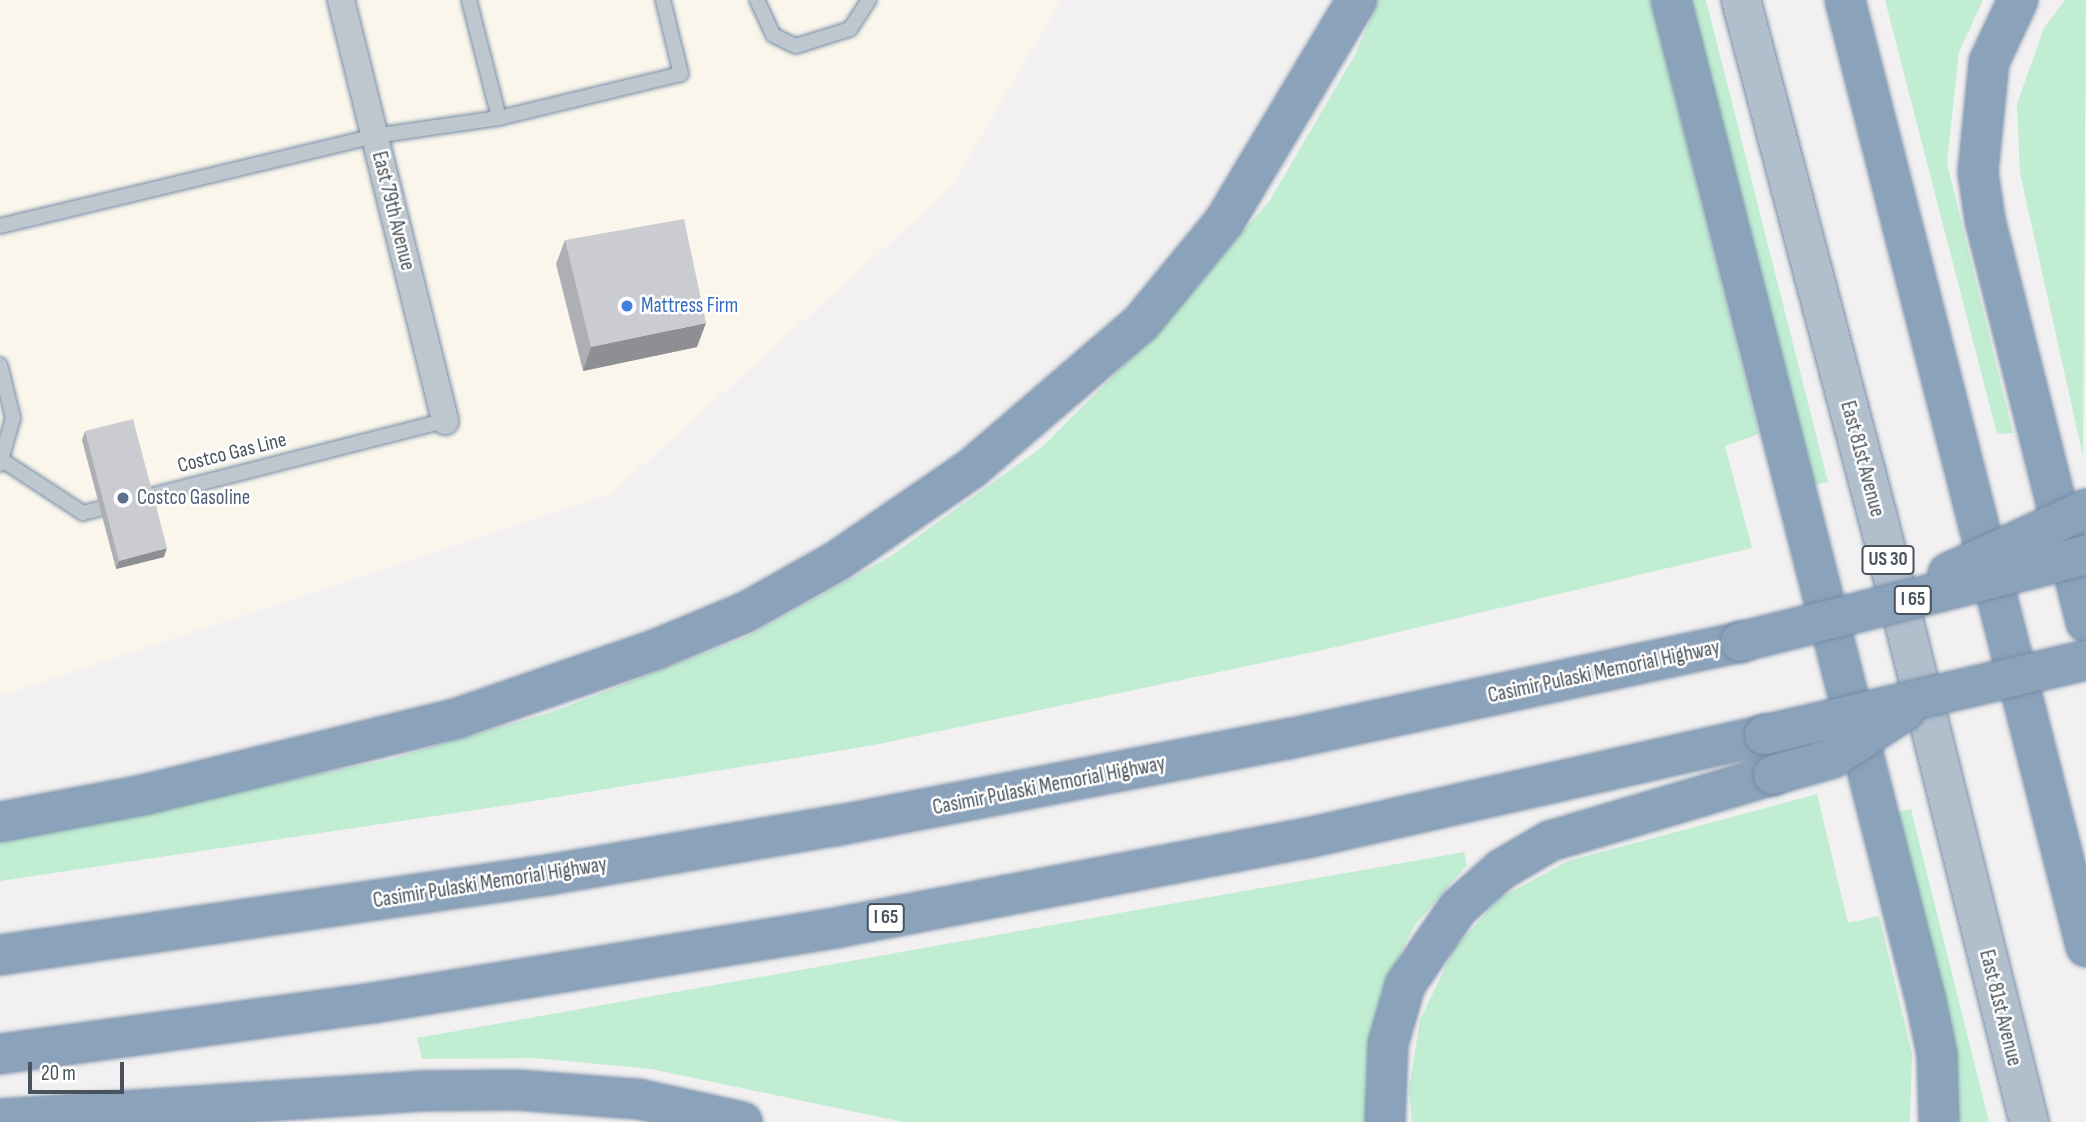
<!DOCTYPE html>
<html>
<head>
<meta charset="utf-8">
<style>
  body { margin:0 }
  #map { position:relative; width:2086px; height:1122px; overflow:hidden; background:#f2f0f0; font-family:"Sofia Sans Condensed",sans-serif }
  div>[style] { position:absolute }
  .commercial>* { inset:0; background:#fbf6eb }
  .green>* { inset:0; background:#c1edd2 }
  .roads { filter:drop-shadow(0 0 2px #768da7) drop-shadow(0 0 2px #768da7) }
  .lane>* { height:14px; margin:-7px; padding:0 7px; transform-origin:7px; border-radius:7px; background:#bfc7ce }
  .street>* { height:26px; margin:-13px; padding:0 13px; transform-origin:13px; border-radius:13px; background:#bfc7ce }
  .primary>* { height:38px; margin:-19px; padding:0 19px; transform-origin:19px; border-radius:19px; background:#b1bfcd }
  .highway>* { height:38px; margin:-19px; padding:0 19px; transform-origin:19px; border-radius:19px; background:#8ba2bb }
  .bridges { filter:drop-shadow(0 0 2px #768da7) drop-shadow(0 0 2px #768da7) }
  .highway-bridge>* { height:38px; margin:-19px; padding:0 19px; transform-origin:19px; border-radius:19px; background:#8ba2bb }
  .wall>* { inset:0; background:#aeafb5 }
  .shaded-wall>* { inset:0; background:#8d8f93 }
  .building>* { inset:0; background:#caccd2 }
  .dots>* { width:19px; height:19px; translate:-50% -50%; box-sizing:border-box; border:4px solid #fff; border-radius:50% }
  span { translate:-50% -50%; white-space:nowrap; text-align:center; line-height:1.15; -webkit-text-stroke:5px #fff; paint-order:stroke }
  .shield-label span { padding:2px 5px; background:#fff; border:2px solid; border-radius:5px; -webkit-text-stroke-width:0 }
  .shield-label { font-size:19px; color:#49535c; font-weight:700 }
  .street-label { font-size:21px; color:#49535c }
  .shop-label { font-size:21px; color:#366cbe }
  .left { translate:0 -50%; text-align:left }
  .service-label { font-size:21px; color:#4e5e75 }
  .scale { position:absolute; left:28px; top:1062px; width:96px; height:32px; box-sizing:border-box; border:4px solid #49535c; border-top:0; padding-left:9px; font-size:21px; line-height:24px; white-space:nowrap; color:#49535c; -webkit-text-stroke:5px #fff; paint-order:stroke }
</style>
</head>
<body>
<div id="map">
  <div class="commercial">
    <i style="clip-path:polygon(0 0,1061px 0,951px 188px,612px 493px,0 696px)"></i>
  </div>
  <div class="green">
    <i style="clip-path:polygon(1379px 0,1650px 0,1759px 434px,1725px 446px,1752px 548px,1327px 649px,874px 745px,521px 803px,0 881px,0 839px,387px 760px,555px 711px,746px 637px,891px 556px,1042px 447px,1150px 339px,1270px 200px,1356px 53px)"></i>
    <i style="clip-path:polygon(1689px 0,1706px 0,1828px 482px,1813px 485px)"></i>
    <i style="clip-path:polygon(1885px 0,1983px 0,1959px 52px,1947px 163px,2013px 433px,1997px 434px)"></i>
    <i style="clip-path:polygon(2065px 0,2086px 0,2083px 456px,2020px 173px,2017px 104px,2044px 28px)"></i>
    <i style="clip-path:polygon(1817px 794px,1848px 923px,1879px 916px,1912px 1054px,1910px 1122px,1412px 1122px,1409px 1089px,1420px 1020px,1455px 947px,1500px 898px,1568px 861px)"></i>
    <i style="clip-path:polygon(1911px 809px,1989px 1122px,1956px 1122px,1948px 1021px,1895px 813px)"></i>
    <i style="clip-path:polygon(1464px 852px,1467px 865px,1414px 926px,1381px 993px,1366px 1082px,1371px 1122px,903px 1122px,651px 1069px,534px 1058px,422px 1059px,417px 1038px)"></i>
  </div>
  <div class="roads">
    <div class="lane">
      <i style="left:469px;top:0;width:122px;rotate:75.7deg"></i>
      <i style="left:757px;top:0;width:38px;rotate:65deg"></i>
      <i style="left:773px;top:35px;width:25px;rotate:26deg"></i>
      <i style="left:796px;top:46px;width:57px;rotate:-17.5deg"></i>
      <i style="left:850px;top:29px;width:35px;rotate:-57deg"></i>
      <i style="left:0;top:226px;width:385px;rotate:-13.5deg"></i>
      <i style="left:374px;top:136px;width:126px;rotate:-8.2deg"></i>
      <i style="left:499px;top:118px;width:187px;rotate:-13.6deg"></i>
      <i style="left:681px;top:74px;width:76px;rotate:-103.7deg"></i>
      <i style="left:0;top:365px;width:55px;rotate:76.2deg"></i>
      <i style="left:13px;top:418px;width:48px;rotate:105.8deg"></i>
      <i style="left:2px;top:460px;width:97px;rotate:33.2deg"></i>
      <i style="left:83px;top:513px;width:374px;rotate:-14.3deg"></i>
    </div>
    <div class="street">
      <i style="left:341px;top:0;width:434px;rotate:76.1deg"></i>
    </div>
    <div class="primary">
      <i style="left:1741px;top:0;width:536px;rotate:75.19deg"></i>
      <i style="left:1878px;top:518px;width:623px;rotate:75.96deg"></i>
    </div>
    <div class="highway">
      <i style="left:1671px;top:0;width:1033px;rotate:75.71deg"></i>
      <i style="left:1926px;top:1001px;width:54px;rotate:78.3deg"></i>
      <i style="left:1937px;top:1054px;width:68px;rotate:88.3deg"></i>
      <i style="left:1845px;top:0;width:977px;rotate:75.72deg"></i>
      <i style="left:2018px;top:0;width:68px;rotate:115.1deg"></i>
      <i style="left:1989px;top:62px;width:111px;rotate:95.7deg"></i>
      <i style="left:1978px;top:172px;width:49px;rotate:81.7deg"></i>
      <i style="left:1985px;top:220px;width:415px;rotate:75.9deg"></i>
      <i style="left:0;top:822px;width:146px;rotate:-10.7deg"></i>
      <i style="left:143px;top:795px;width:324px;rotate:-13.7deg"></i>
      <i style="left:458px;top:718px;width:211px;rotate:-19.1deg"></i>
      <i style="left:657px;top:649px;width:96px;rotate:-22.6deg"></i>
      <i style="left:746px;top:612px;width:104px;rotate:-29.3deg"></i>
      <i style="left:837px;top:561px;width:163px;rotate:-34.5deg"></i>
      <i style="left:971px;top:469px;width:224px;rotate:-40.7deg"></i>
      <i style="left:1141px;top:323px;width:131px;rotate:-50.6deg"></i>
      <i style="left:1224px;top:222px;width:259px;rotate:-59.1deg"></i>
      <i style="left:0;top:955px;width:553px;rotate:-8.32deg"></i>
      <i style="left:547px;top:875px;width:292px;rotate:-9.7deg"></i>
      <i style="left:835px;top:826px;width:461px;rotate:-10.9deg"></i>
      <i style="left:1288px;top:739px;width:462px;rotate:-12.1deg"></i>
      <i style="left:0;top:1054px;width:376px;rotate:-7.8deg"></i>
      <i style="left:373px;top:1003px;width:473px;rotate:-9.2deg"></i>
      <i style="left:840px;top:927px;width:475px;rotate:-10.8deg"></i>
      <i style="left:1307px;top:838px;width:468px;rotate:-12.7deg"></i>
      <i style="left:0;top:1119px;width:421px;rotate:-3.8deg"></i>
      <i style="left:420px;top:1091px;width:97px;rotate:-0.6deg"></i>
      <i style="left:517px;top:1090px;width:121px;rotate:4.3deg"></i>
      <i style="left:638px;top:1099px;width:107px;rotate:12.5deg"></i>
      <i style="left:1385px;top:1122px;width:78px;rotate:-87.8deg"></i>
      <i style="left:1388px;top:1044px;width:61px;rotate:-73.9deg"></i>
      <i style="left:1405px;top:985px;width:93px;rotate:-55.5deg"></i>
      <i style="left:1458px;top:908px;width:59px;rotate:-41.6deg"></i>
      <i style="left:1502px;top:869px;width:56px;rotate:-30.3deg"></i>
      <i style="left:1550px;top:841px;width:233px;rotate:-16.5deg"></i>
    </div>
  </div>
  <div class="bridges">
    <div class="highway-bridge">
      <i style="left:1948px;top:573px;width:152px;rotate:-24.9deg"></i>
      <i style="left:1740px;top:642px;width:357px;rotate:-14.1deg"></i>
      <i style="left:1764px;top:735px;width:331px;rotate:-13.1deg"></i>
      <i style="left:1773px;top:775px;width:62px;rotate:-15.8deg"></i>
      <i style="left:1833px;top:758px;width:86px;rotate:-33.1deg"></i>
    </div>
  </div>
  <div class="wall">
    <i style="clip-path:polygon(565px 240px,697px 347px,583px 371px,556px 264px)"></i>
    <i style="clip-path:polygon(85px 431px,164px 557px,116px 569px,82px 440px)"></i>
  </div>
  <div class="shaded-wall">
    <i style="clip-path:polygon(706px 323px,697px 347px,583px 371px,591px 347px)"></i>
    <i style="clip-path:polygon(167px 548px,164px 557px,116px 569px,119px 561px)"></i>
  </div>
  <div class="building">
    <i style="clip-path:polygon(684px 219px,706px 323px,591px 347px,565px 240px)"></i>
    <i style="clip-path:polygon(133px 419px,167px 548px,119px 561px,85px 431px)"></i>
  </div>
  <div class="dots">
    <i style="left:627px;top:306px;background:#3f7fe0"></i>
    <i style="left:123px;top:498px;background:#5c6f8a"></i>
  </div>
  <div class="shield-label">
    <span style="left:1888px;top:560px">US 30</span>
    <span style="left:1913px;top:600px">I 65</span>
    <span style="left:886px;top:918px">I 65</span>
  </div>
  <div class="street-label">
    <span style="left:393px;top:211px;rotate:76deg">East 79th Avenue</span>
    <span style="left:232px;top:453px;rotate:-14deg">Costco Gas Line</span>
    <span style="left:1862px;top:459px;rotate:75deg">East 81st Avenue</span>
    <span style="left:1604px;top:672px;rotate:-12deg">Casimir Pulaski Memorial Highway</span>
    <span style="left:1049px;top:786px;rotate:-11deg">Casimir Pulaski Memorial Highway</span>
    <span style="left:490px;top:883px;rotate:-9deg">Casimir Pulaski Memorial Highway</span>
    <span style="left:2000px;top:1008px;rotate:76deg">East 81st Avenue</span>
  </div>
  <div class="shop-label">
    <span class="left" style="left:641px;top:306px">Mattress Firm</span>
  </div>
  <div class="service-label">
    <span class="left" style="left:137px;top:498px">Costco Gasoline</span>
  </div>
  <div class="scale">20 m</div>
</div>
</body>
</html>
